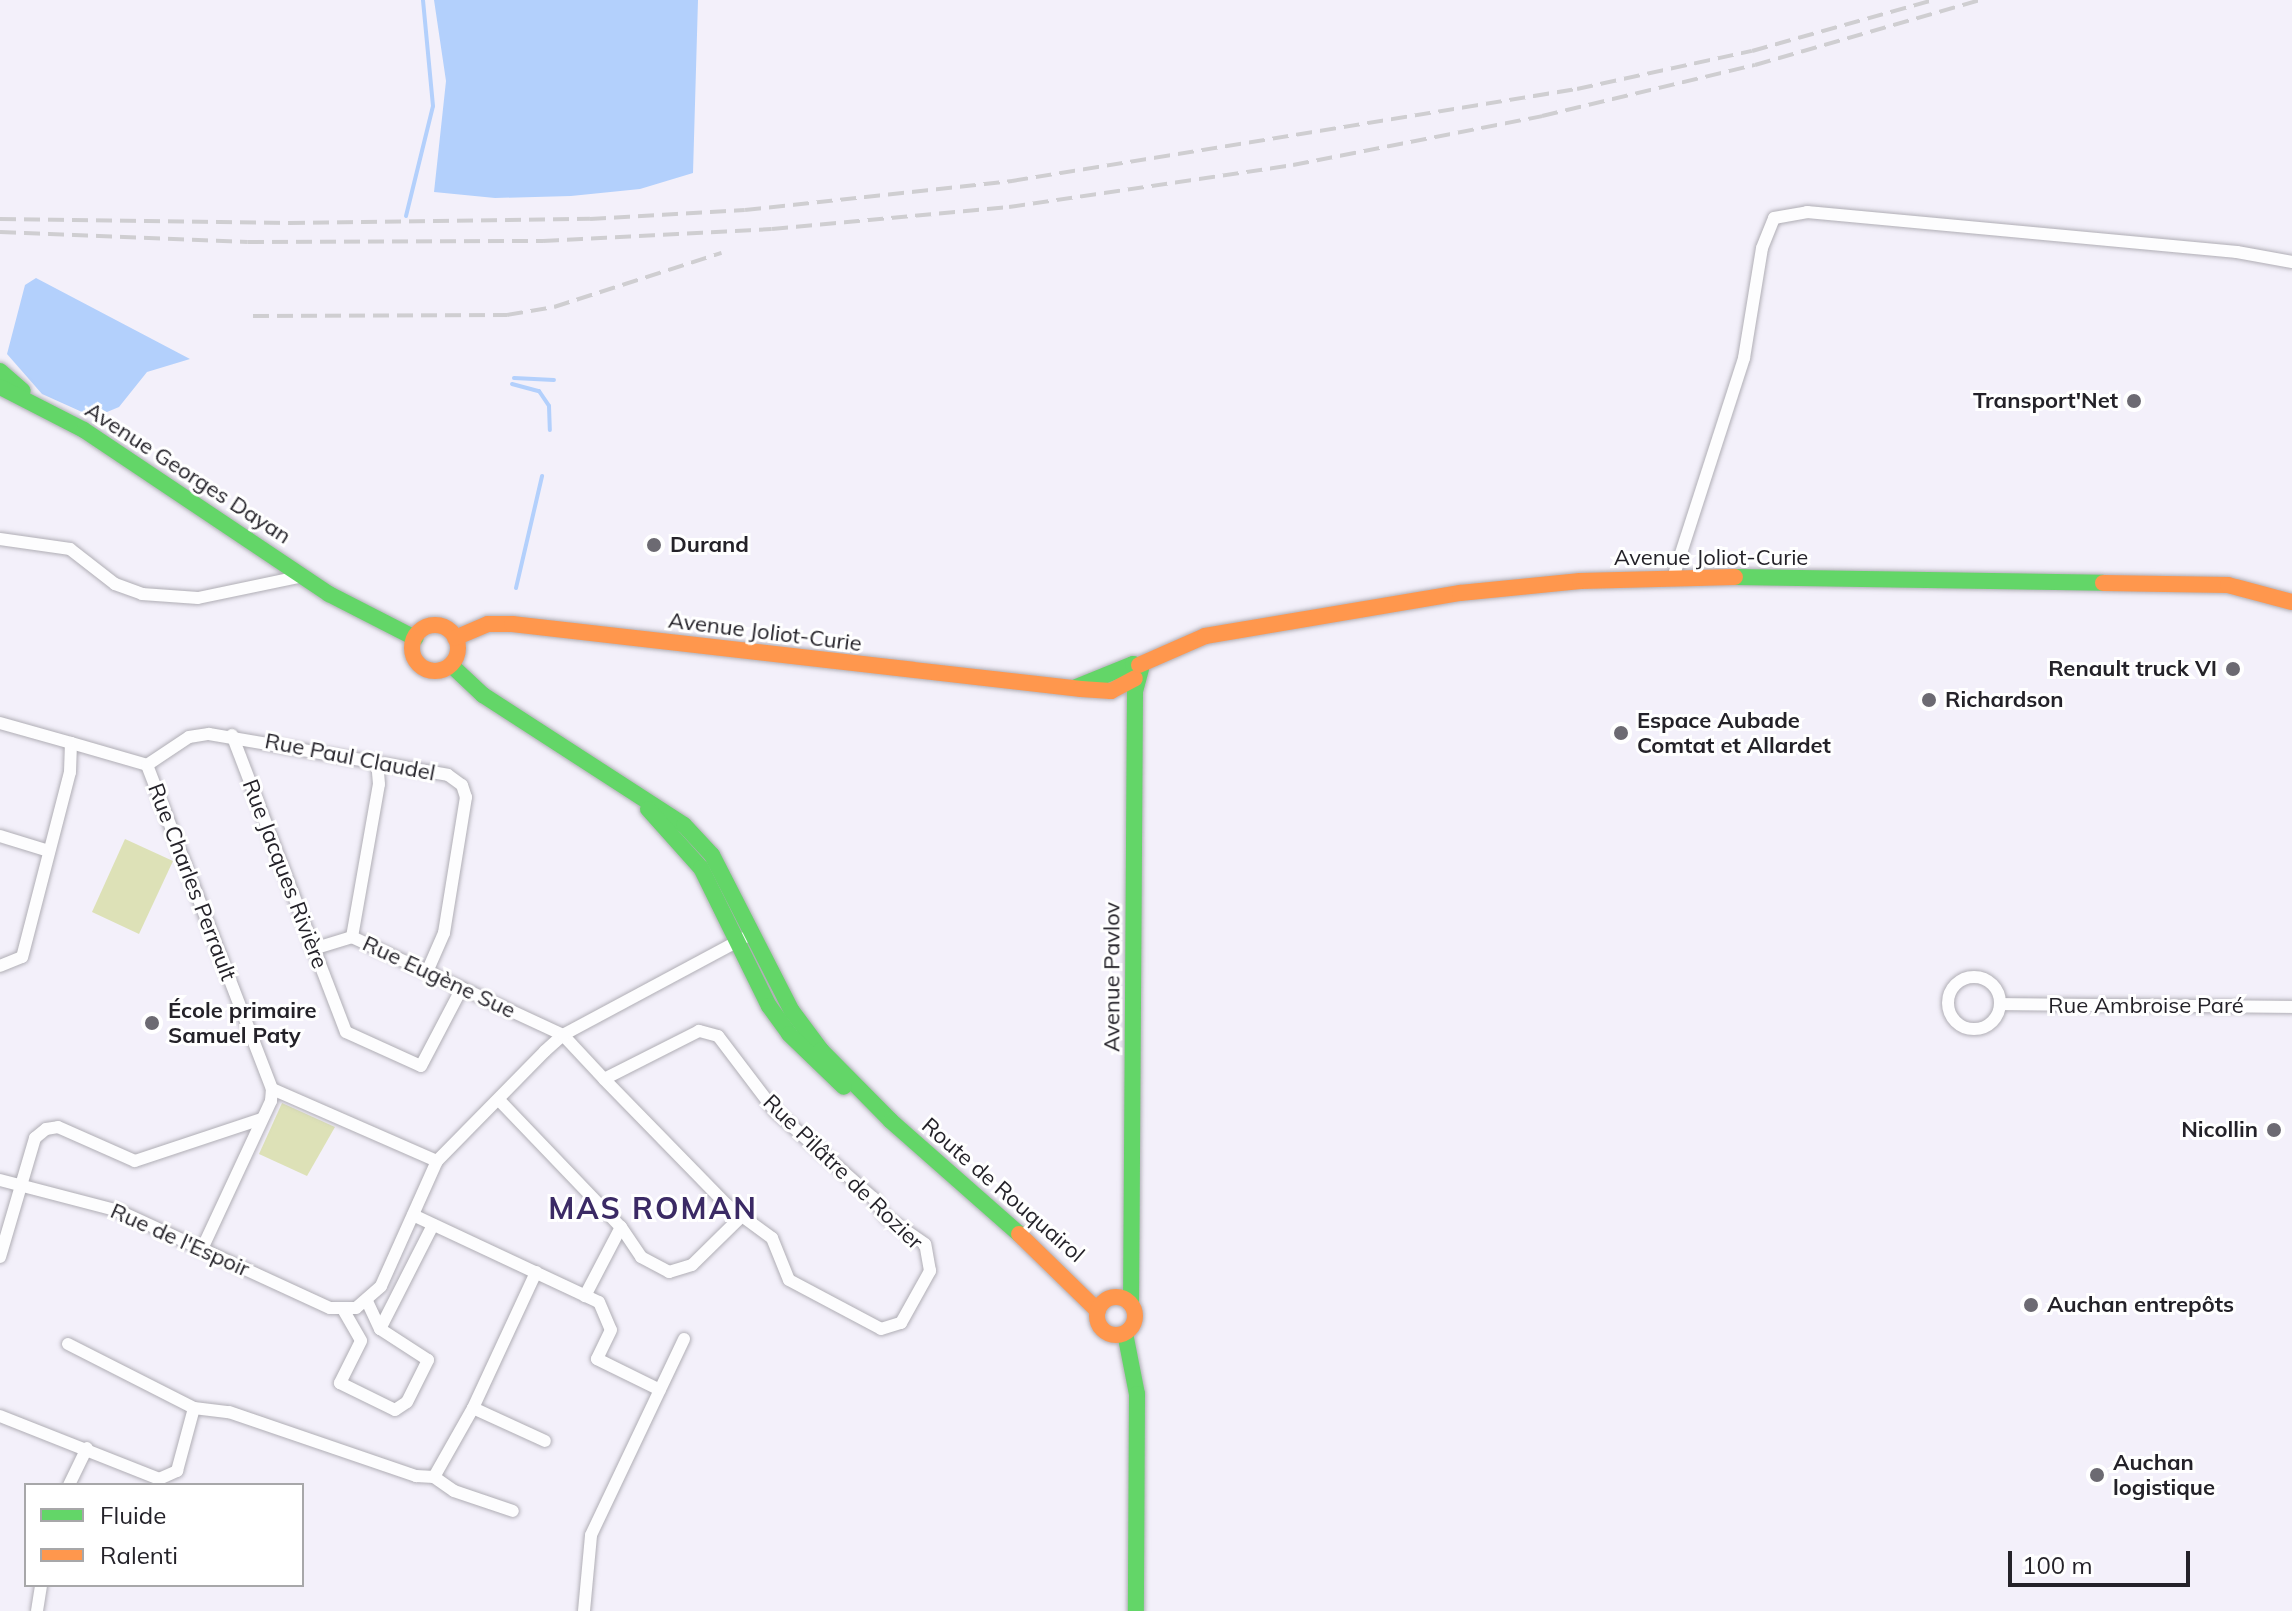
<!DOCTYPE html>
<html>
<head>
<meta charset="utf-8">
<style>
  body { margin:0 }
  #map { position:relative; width:2292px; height:1611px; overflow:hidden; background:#f3f0fa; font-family:Mulish,sans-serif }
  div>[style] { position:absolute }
  .green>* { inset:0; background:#dde1b7 }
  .water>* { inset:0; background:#b3d0fc }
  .stream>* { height:4px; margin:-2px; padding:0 2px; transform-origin:2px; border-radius:2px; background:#b3d0fc }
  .roads { filter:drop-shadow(0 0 2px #b0aeb5) drop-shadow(0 0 2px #b0aeb5) }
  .street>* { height:12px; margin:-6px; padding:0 6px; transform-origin:6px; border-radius:6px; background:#fdfdfe }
  .street>.ring { margin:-6px; padding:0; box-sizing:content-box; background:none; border:12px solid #fdfdfe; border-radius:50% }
  .fast>* { height:16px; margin:-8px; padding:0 8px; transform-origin:8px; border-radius:8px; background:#63d668 }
  .slow>* { height:16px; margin:-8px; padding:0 8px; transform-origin:8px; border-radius:8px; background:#ff974d }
  .slow>.ring { margin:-8px; padding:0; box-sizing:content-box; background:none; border:16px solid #ff974d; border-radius:50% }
  .rail>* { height:4px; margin-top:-2px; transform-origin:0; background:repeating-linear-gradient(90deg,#cfced1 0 16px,transparent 0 24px) }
  .dots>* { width:22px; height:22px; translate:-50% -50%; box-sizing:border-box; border:4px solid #fff; border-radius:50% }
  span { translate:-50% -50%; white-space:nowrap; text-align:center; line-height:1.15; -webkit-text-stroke:6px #fff; paint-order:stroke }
  .poi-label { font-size:22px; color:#242229; font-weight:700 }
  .right { translate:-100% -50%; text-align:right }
  .left { translate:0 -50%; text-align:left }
  .street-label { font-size:22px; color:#242229 }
  .district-label { font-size:30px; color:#3b2a65; font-weight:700; letter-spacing:2px }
  .legend { position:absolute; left:24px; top:1483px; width:280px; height:104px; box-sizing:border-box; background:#fff; border:2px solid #a7a7a9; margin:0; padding:10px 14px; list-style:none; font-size:24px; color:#242229 }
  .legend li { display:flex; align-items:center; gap:16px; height:40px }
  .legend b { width:40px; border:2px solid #a7a7a9 }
  .scale { position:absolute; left:2008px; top:1551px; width:182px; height:36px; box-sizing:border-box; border:4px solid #242229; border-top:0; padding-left:10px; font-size:24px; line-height:28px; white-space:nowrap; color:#242229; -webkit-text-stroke:6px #fff; paint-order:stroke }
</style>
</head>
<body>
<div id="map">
  <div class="green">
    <i style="clip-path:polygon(125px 839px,173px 861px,139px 934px,92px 912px)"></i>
    <i style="clip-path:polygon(282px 1103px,335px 1127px,307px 1176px,259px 1154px)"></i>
  </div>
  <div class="water">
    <i style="clip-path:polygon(434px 0,698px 0,693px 173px,640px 189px,571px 196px,495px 198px,434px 192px,446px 81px)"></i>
    <i style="clip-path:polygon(36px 278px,190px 359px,147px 372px,119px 407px,107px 412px,97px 409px,91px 416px,42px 394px,7px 354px,25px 285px)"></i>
  </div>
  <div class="stream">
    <i style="left:406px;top:216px;width:113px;rotate:-76.2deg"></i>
    <i style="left:433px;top:106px;width:106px;rotate:-95.4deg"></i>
    <i style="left:514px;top:378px;width:40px;rotate:2.9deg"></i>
    <i style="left:512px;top:384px;width:28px;rotate:15deg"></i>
    <i style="left:539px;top:391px;width:18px;rotate:56deg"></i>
    <i style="left:549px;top:406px;width:24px;rotate:88deg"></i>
    <i style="left:516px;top:588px;width:115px;rotate:-76.9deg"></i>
  </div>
  <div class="roads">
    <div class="street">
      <i style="left:0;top:539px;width:71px;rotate:8.1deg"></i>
      <i style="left:70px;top:549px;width:57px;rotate:37.9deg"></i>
      <i style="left:115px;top:584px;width:29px;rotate:20deg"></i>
      <i style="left:142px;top:594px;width:56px;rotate:4.1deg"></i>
      <i style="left:198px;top:598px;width:107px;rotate:-11.8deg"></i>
      <i style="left:1673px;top:578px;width:231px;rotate:-72.1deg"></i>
      <i style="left:1744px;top:358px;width:111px;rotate:-80.7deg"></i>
      <i style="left:1762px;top:248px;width:32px;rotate:-68deg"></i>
      <i style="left:1774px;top:218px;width:34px;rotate:-10deg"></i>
      <i style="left:1807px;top:212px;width:432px;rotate:5.3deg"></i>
      <i style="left:2237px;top:252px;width:56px;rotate:10.3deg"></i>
      <i style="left:0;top:723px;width:74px;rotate:15.7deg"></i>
      <i style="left:71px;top:743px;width:29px;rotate:92deg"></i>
      <i style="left:70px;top:772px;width:191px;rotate:104.5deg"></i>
      <i style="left:22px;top:957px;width:24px;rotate:158deg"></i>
      <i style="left:232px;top:735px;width:318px;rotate:69deg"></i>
      <i style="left:346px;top:1032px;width:82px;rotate:24.4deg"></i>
      <i style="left:421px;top:1066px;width:88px;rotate:-62.3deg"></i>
      <i style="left:71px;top:743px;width:79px;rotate:16.1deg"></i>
      <i style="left:147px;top:765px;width:347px;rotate:68.9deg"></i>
      <i style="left:272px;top:1089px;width:12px;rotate:95deg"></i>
      <i style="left:271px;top:1101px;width:163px;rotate:115deg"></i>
      <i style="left:147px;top:765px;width:50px;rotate:-33.7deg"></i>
      <i style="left:189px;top:737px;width:20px;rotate:-9deg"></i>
      <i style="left:209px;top:734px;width:242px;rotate:9.7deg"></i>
      <i style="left:448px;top:775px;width:17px;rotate:36deg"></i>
      <i style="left:462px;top:785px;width:13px;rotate:72deg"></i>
      <i style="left:466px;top:797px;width:138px;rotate:99.2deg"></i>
      <i style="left:444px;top:933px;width:43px;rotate:113.6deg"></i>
      <i style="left:0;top:836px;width:51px;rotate:17deg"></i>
      <i style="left:352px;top:937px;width:155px;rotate:-80deg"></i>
      <i style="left:379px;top:784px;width:22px;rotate:-95deg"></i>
      <i style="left:313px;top:949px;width:41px;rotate:-17.1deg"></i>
      <i style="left:352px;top:937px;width:233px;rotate:24.9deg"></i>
      <i style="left:563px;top:1035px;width:60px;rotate:47deg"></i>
      <i style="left:604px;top:1079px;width:176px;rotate:45.7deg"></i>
      <i style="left:727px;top:1205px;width:56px;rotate:36.3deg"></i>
      <i style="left:772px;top:1238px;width:45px;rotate:68deg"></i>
      <i style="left:789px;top:1280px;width:104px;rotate:28deg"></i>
      <i style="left:881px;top:1329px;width:21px;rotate:-17deg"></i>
      <i style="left:901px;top:1323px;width:60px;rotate:-60.9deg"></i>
      <i style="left:930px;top:1271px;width:27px;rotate:-100deg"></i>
      <i style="left:925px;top:1244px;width:47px;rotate:-145.3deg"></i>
      <i style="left:886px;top:1217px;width:23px;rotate:-124deg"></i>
      <i style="left:873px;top:1198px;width:131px;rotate:-138.4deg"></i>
      <i style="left:775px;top:1111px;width:94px;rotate:-127.2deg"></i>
      <i style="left:718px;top:1036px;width:20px;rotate:-165deg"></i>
      <i style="left:699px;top:1031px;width:106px;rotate:153.2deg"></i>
      <i class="ring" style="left:1948px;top:977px;width:40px;height:40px"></i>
      <i style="left:2000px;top:1004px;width:292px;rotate:0.6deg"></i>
      <i style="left:272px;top:1089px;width:180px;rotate:23.6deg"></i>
      <i style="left:499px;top:1100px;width:176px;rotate:46.2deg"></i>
      <i style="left:621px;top:1227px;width:78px;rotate:117.6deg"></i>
      <i style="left:0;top:1180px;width:123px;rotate:14.6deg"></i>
      <i style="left:119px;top:1211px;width:232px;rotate:24.7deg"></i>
      <i style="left:330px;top:1308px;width:26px"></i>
      <i style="left:356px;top:1308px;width:33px;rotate:-41deg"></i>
      <i style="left:381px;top:1286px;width:137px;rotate:-65.9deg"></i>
      <i style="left:437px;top:1161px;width:154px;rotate:-45.5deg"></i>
      <i style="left:545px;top:1051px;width:24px;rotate:-42deg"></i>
      <i style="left:563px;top:1035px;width:205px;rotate:-28.2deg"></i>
      <i style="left:413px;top:1215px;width:205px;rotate:25.1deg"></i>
      <i style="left:599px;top:1302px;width:30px;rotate:67deg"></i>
      <i style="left:611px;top:1330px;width:32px;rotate:116deg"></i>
      <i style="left:597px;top:1359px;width:70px;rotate:26.2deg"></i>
      <i style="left:621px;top:1227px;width:36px;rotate:56deg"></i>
      <i style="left:641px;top:1257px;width:32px;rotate:28deg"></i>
      <i style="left:669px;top:1272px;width:24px;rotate:-17deg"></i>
      <i style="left:692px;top:1265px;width:74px;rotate:-44.5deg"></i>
      <i style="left:0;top:1257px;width:124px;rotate:-73.6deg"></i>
      <i style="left:35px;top:1138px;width:14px;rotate:-39deg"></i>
      <i style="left:46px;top:1129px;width:12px;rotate:-9deg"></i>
      <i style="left:58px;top:1127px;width:84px;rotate:23.8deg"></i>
      <i style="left:135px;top:1161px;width:133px;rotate:-18.4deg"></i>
      <i style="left:344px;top:1311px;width:34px;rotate:60deg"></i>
      <i style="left:361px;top:1341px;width:47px;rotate:116.6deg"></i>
      <i style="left:340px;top:1383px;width:61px;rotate:26.1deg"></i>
      <i style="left:395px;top:1410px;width:14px;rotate:-34deg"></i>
      <i style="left:407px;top:1402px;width:47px;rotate:-63.4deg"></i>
      <i style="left:428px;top:1360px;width:57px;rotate:-147.1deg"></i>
      <i style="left:380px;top:1329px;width:29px;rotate:-115deg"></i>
      <i style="left:380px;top:1329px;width:117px;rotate:-63deg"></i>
      <i style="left:68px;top:1344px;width:141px;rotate:26.9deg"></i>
      <i style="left:194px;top:1408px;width:35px;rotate:7deg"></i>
      <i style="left:229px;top:1412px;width:198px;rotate:18.9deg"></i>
      <i style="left:416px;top:1476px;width:18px;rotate:3deg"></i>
      <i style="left:434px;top:1477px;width:79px;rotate:-60.5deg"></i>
      <i style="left:473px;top:1408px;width:150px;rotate:-65.1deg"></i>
      <i style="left:473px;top:1408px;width:79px;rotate:24.6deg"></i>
      <i style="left:0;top:1416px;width:171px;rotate:21.6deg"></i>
      <i style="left:159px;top:1479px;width:20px;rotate:-24deg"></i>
      <i style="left:177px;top:1471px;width:65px;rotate:-74.9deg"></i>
      <i style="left:434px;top:1477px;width:24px;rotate:35deg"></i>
      <i style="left:454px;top:1491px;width:62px;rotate:18.7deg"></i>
      <i style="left:69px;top:1485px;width:41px;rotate:-64.1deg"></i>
      <i style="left:37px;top:1611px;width:26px;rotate:-81deg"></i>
      <i style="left:584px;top:1611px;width:76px;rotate:-84.7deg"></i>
      <i style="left:591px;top:1535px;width:217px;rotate:-64.6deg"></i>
    </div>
    <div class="fast">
      <i style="left:0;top:371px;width:30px;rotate:41deg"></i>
      <i style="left:0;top:387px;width:94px;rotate:27.1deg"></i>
      <i style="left:84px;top:430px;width:295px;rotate:33.8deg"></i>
      <i style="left:329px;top:594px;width:97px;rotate:27.1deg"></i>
      <i style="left:1735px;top:577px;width:368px;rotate:0.9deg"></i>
      <i style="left:451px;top:665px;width:44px;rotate:43.2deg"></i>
      <i style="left:483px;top:695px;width:239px;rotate:32.9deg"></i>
      <i style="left:684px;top:825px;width:41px;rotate:47deg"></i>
      <i style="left:712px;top:855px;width:175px;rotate:62.9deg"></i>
      <i style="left:792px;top:1011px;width:49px;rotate:53.4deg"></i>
      <i style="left:821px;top:1050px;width:100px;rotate:45.4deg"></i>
      <i style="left:891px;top:1121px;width:171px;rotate:41.4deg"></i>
      <i style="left:1074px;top:688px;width:64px;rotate:-22.1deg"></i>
      <i style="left:1133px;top:664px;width:9px;rotate:32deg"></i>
      <i style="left:1141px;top:669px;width:23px;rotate:105deg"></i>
      <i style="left:1135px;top:691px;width:613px;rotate:90.37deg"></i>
      <i style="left:648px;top:809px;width:79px;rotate:48.1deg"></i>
      <i style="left:701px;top:868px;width:154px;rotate:63.8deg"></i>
      <i style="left:769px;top:1006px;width:34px;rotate:54deg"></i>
      <i style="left:789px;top:1034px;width:76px;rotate:43.9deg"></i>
      <i style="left:1125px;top:1333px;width:62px;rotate:78.9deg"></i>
      <i style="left:1137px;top:1394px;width:217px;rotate:90.3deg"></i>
    </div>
    <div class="slow">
      <i style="left:2103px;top:583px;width:125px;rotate:0.9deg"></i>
      <i style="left:2228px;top:585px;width:66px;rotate:14.9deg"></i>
      <i class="ring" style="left:412px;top:625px;width:30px;height:30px"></i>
      <i style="left:455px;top:638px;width:36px;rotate:-23deg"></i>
      <i style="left:488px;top:624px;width:24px"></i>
      <i style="left:512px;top:624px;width:573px;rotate:6.52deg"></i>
      <i style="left:1081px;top:689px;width:30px;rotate:4deg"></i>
      <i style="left:1111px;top:691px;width:27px;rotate:-28deg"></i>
      <i style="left:1139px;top:665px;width:72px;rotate:-23.7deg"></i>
      <i style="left:1205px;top:636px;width:259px;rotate:-9.6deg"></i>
      <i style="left:1460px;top:593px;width:121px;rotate:-5.7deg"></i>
      <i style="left:1580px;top:581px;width:155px;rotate:-1.5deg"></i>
      <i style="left:1019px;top:1234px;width:110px;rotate:44.3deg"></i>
      <i class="ring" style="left:1097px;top:1297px;width:22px;height:22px"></i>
    </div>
  </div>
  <div class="rail">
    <i style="left:0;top:219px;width:289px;rotate:0.8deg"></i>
    <i style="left:289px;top:223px;width:301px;rotate:-0.8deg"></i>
    <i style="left:590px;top:219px;width:155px;rotate:-3.3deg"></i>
    <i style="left:745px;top:210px;width:269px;rotate:-6.2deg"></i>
    <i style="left:1012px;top:181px;width:572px;rotate:-9.25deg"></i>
    <i style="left:1577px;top:89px;width:179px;rotate:-12.3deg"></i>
    <i style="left:1752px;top:51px;width:189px;rotate:-15.7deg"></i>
    <i style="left:0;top:232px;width:248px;rotate:2.3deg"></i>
    <i style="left:248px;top:242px;width:295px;rotate:-0.2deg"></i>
    <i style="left:543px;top:241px;width:229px;rotate:-3deg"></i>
    <i style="left:772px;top:229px;width:238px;rotate:-5.3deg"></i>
    <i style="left:1009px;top:207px;width:287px;rotate:-8.4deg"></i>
    <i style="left:1293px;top:165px;width:254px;rotate:-11.1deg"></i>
    <i style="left:1542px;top:116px;width:219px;rotate:-13.5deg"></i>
    <i style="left:1755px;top:65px;width:234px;rotate:-16.1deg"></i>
    <i style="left:253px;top:316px;width:254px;rotate:-0.2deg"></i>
    <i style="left:507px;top:315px;width:48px;rotate:-9.7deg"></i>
    <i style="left:554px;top:307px;width:176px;rotate:-17.9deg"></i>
  </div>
  <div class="dots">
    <i style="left:2134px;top:401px;background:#6c6a72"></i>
    <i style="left:654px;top:545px;background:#6c6a72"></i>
    <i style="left:2233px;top:669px;background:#6c6a72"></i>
    <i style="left:1929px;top:700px;background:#6c6a72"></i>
    <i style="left:1621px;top:733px;background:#6c6a72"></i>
    <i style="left:152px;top:1023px;background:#6c6a72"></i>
    <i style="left:2274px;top:1130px;background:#6c6a72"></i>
    <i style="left:2031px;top:1305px;background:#6c6a72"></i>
    <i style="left:2097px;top:1475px;background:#6c6a72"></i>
  </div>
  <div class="poi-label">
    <span class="right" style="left:2118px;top:401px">Transport'Net</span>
    <span class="left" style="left:670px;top:545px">Durand</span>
    <span class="right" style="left:2217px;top:669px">Renault truck VI</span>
    <span class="left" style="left:1945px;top:700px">Richardson</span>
    <span class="left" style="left:1637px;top:733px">Espace Aubade<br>Comtat et Allardet</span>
    <span class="left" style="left:168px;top:1023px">École primaire<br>Samuel Paty</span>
    <span class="right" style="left:2258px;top:1130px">Nicollin</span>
    <span class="left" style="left:2047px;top:1305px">Auchan entrepôts</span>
    <span class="left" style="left:2113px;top:1475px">Auchan<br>logistique</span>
  </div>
  <div class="street-label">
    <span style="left:188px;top:473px;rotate:33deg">Avenue Georges Dayan</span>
    <span style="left:1711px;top:558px">Avenue Joliot-Curie</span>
    <span style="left:765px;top:632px;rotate:7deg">Avenue Joliot-Curie</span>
    <span style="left:350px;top:757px;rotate:11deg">Rue Paul Claudel</span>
    <span style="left:285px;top:874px;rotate:69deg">Rue Jacques Rivière</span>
    <span style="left:192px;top:882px;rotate:69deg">Rue Charles Perrault</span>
    <span style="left:439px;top:977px;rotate:25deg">Rue Eugène Sue</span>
    <span style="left:1112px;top:977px;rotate:-90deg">Avenue Pavlov</span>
    <span style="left:2146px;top:1006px">Rue Ambroise Paré</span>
    <span style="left:843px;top:1172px;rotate:44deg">Rue Pilâtre de Rozier</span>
    <span style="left:1003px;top:1190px;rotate:41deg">Route de Rouquairol</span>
    <span style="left:180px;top:1240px;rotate:24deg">Rue de l'Espoir</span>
  </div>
  <div class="district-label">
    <span style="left:653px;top:1208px">MAS ROMAN</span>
  </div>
  <ul class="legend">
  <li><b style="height:10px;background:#63d668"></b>Fluide</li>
  <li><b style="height:10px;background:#ff974d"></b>Ralenti</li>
  </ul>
  <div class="scale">100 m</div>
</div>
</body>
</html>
